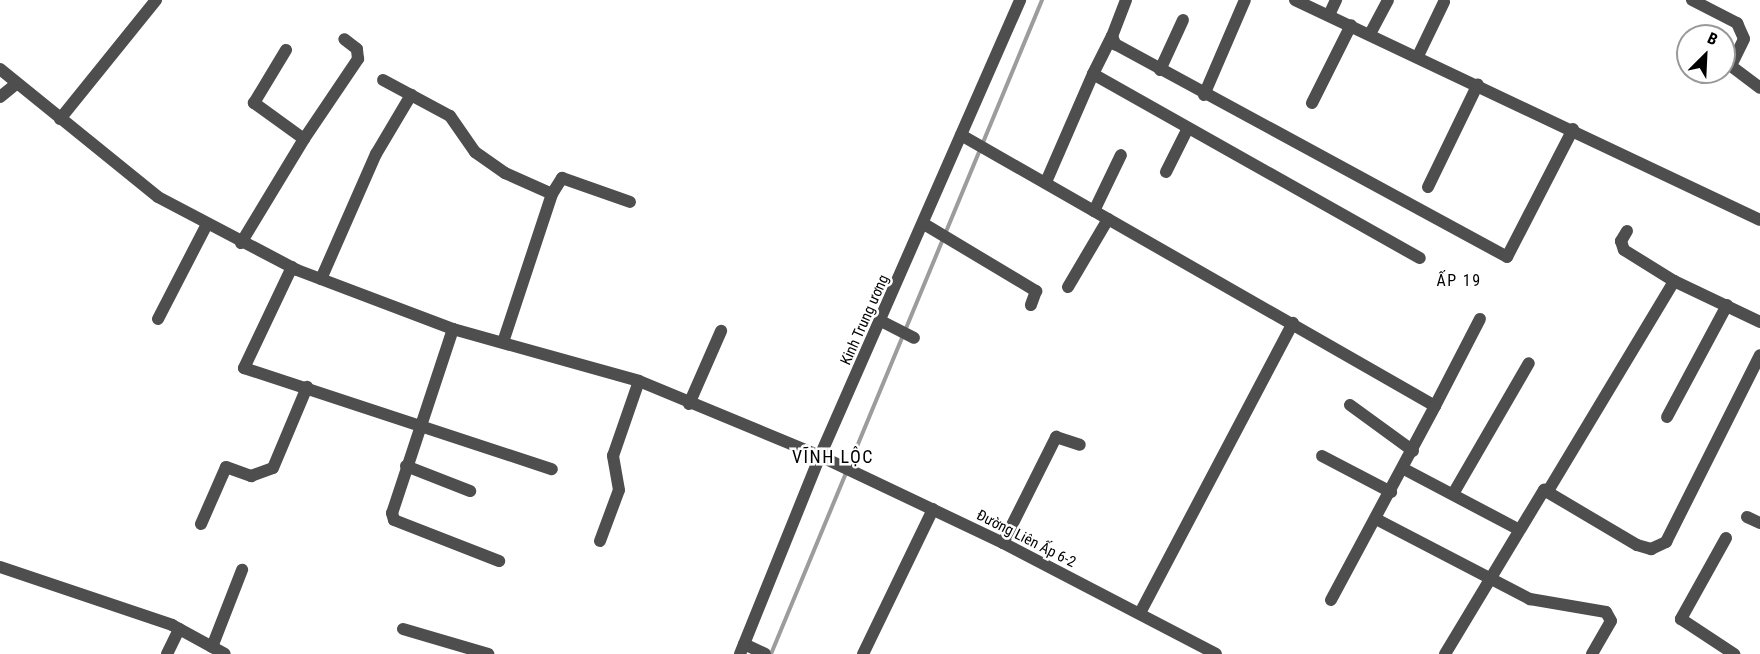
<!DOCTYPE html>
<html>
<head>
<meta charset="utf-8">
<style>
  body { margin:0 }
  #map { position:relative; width:1760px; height:654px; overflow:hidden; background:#fff; font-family:"Roboto Condensed",sans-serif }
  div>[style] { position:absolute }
  .stream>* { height:4px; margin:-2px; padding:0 2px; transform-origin:2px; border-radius:2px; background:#9c9c9c }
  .minor>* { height:12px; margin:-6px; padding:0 6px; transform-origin:6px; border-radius:6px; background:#4e4e4e }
  .tertiary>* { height:12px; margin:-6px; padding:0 6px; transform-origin:6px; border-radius:6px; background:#4e4e4e }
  span { translate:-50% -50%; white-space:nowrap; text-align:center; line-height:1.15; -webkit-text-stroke:5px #fff; paint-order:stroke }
  .street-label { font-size:15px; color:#000 }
  .neighbourhood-label { font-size:16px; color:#000; letter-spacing:1.5px }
  .quarter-label { font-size:18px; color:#000; letter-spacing:1.5px }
  .north { position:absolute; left:1676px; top:24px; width:60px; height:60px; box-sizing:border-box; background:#fff; border:2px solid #999; border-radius:50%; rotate:24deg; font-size:16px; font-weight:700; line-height:24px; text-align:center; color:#000 }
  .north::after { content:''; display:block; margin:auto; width:21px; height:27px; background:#000; clip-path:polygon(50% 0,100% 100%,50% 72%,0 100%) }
</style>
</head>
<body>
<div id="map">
  <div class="stream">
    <i style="left:771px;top:654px;width:708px;rotate:-67.49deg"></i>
  </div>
  <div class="minor">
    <i style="left:1126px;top:0;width:39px;rotate:111deg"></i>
    <i style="left:1112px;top:36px;width:9px;rotate:69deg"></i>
    <i style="left:1115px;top:44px;width:446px;rotate:28.5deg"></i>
    <i style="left:1507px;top:257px;width:144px;rotate:-62.7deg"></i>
    <i style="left:1295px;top:0;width:514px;rotate:25.32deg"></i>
    <i style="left:1692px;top:0;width:51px;rotate:27.1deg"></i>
    <i style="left:1737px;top:23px;width:17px;rotate:66deg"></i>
    <i style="left:1744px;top:39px;width:30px;rotate:116deg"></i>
    <i style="left:1731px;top:66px;width:36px;rotate:37deg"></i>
    <i style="left:1329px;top:15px;width:17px;rotate:-65deg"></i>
    <i style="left:1370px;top:34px;width:38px;rotate:-62deg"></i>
    <i style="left:1112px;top:36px;width:42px;rotate:116.6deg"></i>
    <i style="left:1093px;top:74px;width:375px;rotate:29.4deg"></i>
    <i style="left:1418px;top:56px;width:60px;rotate:-64.3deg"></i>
    <i style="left:0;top:69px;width:203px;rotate:39deg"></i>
    <i style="left:158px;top:197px;width:157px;rotate:27.7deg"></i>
    <i style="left:297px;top:270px;width:167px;rotate:20.7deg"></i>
    <i style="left:453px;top:329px;width:193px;rotate:15.6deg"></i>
    <i style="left:639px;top:381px;width:196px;rotate:22.5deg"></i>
    <i style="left:1160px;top:70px;width:55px;rotate:-65.3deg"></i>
    <i style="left:383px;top:80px;width:76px;rotate:28.2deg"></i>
    <i style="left:450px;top:116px;width:44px;rotate:55.2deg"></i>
    <i style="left:475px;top:152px;width:37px;rotate:35deg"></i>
    <i style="left:505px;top:173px;width:51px;rotate:24.1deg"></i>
    <i style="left:552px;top:194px;width:156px;rotate:108.3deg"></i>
    <i style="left:1204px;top:95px;width:103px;rotate:-66.7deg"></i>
    <i style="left:0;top:97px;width:22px;rotate:-39deg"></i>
    <i style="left:1312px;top:103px;width:87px;rotate:-63.4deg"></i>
    <i style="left:60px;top:119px;width:153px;rotate:-51.1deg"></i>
    <i style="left:961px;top:135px;width:546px;rotate:29.76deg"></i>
    <i style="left:1435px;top:406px;width:98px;rotate:-62.7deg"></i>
    <i style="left:304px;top:139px;width:97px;rotate:-56deg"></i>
    <i style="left:358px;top:59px;width:10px;rotate:-96deg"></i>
    <i style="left:357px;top:49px;width:16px;rotate:-142deg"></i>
    <i style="left:1166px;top:172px;width:49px;rotate:-63.4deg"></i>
    <i style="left:1046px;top:182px;width:118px;rotate:-66.5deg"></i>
    <i style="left:1428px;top:187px;width:114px;rotate:-64.1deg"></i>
    <i style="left:552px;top:194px;width:19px;rotate:-58deg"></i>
    <i style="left:562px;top:178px;width:72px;rotate:19.4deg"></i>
    <i style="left:1094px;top:211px;width:62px;rotate:-64.3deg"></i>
    <i style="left:924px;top:224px;width:131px;rotate:30.9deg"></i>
    <i style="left:1036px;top:291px;width:15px;rotate:110deg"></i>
    <i style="left:1627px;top:231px;width:12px;rotate:121deg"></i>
    <i style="left:1621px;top:241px;width:9px;rotate:72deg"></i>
    <i style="left:1624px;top:250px;width:59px;rotate:31.8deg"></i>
    <i style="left:241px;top:243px;width:122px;rotate:-58.8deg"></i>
    <i style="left:304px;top:139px;width:62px;rotate:-144.2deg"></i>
    <i style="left:254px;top:103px;width:62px;rotate:-58.9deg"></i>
    <i style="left:292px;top:267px;width:112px;rotate:115.4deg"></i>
    <i style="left:244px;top:368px;width:324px;rotate:18.2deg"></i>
    <i style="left:321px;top:279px;width:137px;rotate:-66.3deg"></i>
    <i style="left:376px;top:154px;width:69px;rotate:-59.3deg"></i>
    <i style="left:1068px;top:287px;width:79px;rotate:-59.5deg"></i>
    <i style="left:158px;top:319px;width:105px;rotate:-62.7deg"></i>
    <i style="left:881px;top:321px;width:37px;rotate:27deg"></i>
    <i style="left:453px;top:329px;width:194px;rotate:108.3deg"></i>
    <i style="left:392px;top:513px;width:7px;rotate:74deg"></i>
    <i style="left:394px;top:520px;width:113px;rotate:21.3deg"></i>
    <i style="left:689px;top:404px;width:80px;rotate:-66.3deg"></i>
    <i style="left:1350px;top:405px;width:78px;rotate:36.1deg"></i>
    <i style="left:1667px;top:417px;width:127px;rotate:-61.8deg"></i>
    <i style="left:1322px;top:456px;width:78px;rotate:27.6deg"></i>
    <i style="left:406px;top:466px;width:69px;rotate:21.3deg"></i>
    <i style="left:1404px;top:469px;width:127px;rotate:27.8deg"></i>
    <i style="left:1548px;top:491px;width:245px;rotate:-59deg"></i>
    <i style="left:1674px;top:281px;width:95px;rotate:25.5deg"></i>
    <i style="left:1453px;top:494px;width:151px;rotate:-59.9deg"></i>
    <i style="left:1747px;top:517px;width:14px;rotate:25deg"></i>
    <i style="left:1376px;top:519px;width:174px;rotate:27.5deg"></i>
    <i style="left:1530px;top:599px;width:77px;rotate:9.7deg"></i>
    <i style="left:1606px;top:612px;width:10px;rotate:61deg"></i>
    <i style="left:1611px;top:621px;width:38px;rotate:120deg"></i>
    <i style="left:201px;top:524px;width:62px;rotate:-66.3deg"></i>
    <i style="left:226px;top:467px;width:27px;rotate:20deg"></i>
    <i style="left:251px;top:476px;width:23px;rotate:-20deg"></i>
    <i style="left:273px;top:468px;width:88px;rotate:-67.2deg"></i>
    <i style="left:1726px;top:538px;width:93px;rotate:119.1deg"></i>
    <i style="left:1681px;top:619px;width:64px;rotate:33.4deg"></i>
    <i style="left:600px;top:541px;width:54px;rotate:-69.6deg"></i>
    <i style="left:619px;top:490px;width:35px;rotate:-100deg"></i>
    <i style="left:613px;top:456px;width:79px;rotate:-70.9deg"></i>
    <i style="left:1003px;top:543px;width:119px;rotate:-63.4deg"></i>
    <i style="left:1056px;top:437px;width:25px;rotate:18deg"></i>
    <i style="left:0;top:567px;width:182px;rotate:18.6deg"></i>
    <i style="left:172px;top:625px;width:60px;rotate:28.7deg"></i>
    <i style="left:1331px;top:600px;width:220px;rotate:-61.8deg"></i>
    <i style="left:1140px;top:613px;width:328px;rotate:-62.2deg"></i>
    <i style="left:403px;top:629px;width:89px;rotate:16.4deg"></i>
    <i style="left:744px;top:644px;width:23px;rotate:25deg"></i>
    <i style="left:212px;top:647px;width:83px;rotate:-68.7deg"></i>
    <i style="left:167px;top:654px;width:28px;rotate:-64deg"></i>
    <i style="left:863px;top:654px;width:161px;rotate:-64.2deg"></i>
    <i style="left:1445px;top:654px;width:192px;rotate:-58.9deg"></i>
    <i style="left:1544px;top:490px;width:108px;rotate:30.6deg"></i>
    <i style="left:1637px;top:545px;width:15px;rotate:16deg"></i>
    <i style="left:1651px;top:549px;width:17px;rotate:-25deg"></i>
    <i style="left:1666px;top:542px;width:209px;rotate:-63.3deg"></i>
  </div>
  <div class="tertiary">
    <i style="left:820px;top:456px;width:203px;rotate:25.4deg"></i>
    <i style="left:1003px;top:543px;width:240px;rotate:27.5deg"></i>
    <i style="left:740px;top:654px;width:214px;rotate:-68deg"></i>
    <i style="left:820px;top:456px;width:498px;rotate:-66.3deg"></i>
  </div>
  <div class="street-label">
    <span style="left:865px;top:320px;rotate:-66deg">Kinh Trung ương</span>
    <span style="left:1026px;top:539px;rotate:27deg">Đường Liên Ấp 6-2</span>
  </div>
  <div class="neighbourhood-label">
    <span style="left:1459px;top:281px">ẤP 19</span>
  </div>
  <div class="quarter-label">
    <span style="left:833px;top:457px">VĨNH LỘC</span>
  </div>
  <div class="north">B</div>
</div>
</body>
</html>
